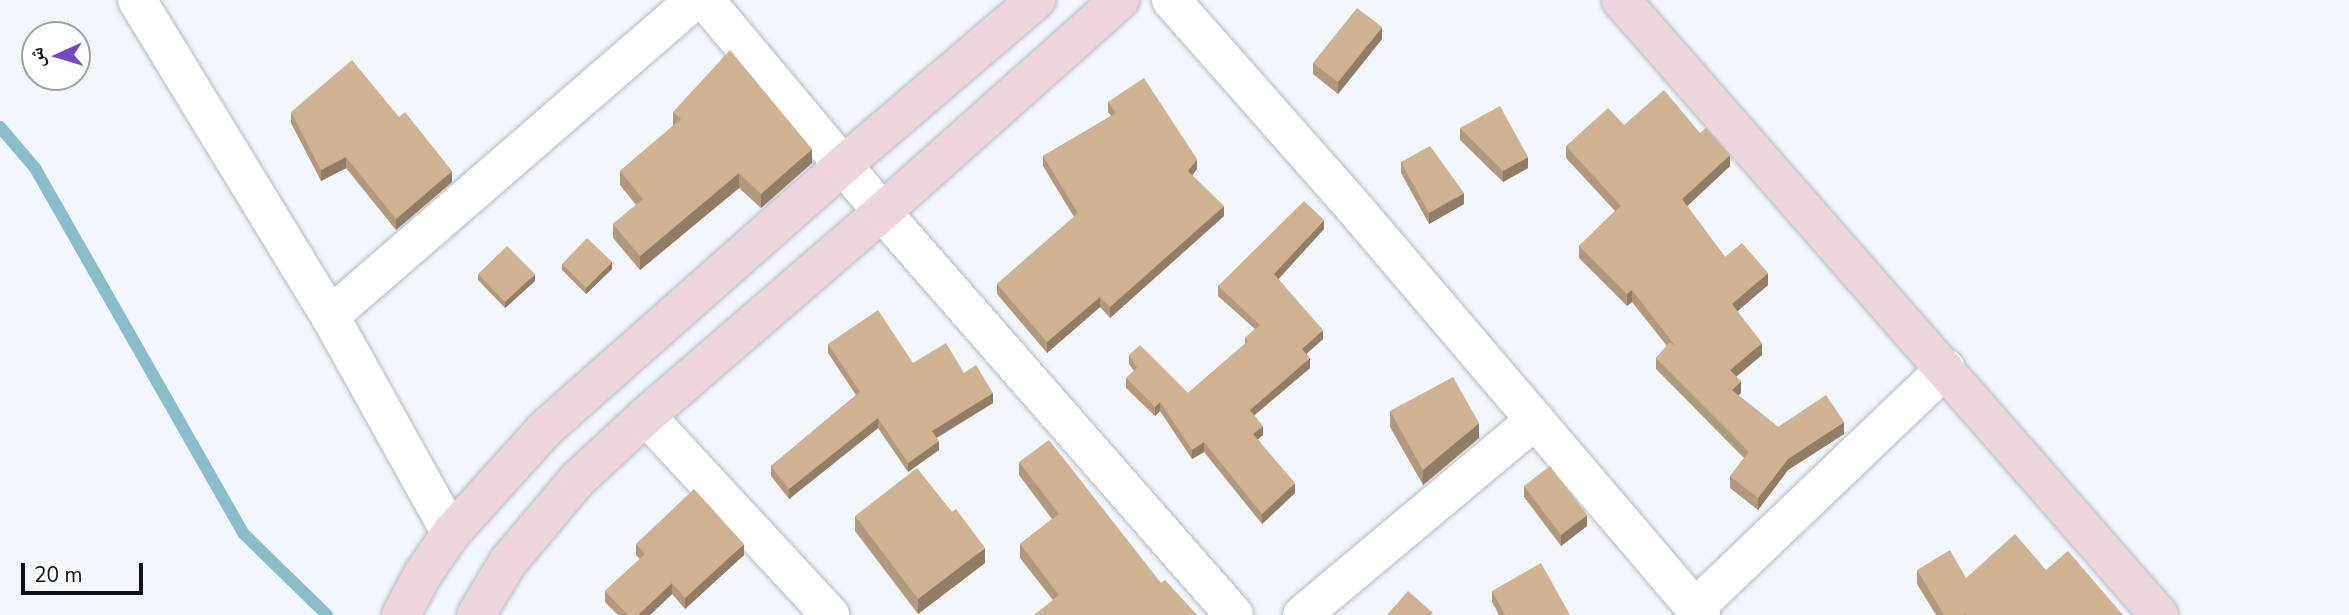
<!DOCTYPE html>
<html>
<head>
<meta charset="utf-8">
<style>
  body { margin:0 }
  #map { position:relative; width:2349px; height:615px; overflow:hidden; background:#f1f7fd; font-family:"Nunito Sans","Noto Naskh Arabic",sans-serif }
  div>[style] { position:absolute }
  .stream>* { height:12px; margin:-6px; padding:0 6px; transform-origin:6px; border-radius:6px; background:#89bdca }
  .roads { filter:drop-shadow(0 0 2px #b3b9be) drop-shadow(0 0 2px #b3b9be) }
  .street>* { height:38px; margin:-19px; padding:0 19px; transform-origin:19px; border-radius:19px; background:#fff }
  .secondary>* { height:38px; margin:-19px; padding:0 19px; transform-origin:19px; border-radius:19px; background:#ecd6da }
  .wall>* { inset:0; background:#b2997d }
  .shaded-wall>* { inset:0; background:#917d66 }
  .building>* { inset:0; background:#cfb291 }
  span { translate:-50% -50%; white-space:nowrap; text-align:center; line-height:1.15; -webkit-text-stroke:5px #fff; paint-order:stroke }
  .north { position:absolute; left:21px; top:21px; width:70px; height:70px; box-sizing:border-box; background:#fff; border:2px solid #9fa0a0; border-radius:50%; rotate:266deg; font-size:19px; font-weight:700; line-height:28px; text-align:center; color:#0f1112 }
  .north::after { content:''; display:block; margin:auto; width:24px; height:32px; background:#7349c2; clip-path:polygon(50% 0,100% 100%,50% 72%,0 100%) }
  .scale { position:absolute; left:21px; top:563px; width:122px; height:32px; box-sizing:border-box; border:4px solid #0f1112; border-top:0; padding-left:9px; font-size:21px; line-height:24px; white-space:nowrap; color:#0f1112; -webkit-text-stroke:5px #fff; paint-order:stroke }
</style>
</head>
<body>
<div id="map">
  <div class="stream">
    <i style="left:0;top:127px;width:54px;rotate:49.5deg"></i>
    <i style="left:35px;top:168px;width:421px;rotate:60.3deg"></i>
    <i style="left:244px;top:534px;width:116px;rotate:44.3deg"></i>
  </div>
  <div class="roads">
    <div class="street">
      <i style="left:137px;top:0;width:370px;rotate:58.6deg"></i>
      <i style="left:330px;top:316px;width:248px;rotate:60.9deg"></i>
      <i style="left:705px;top:0;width:276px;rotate:50.1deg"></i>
      <i style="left:882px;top:212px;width:535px;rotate:48.86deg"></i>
      <i style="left:1171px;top:0;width:289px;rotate:48.6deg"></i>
      <i style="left:1362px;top:217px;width:523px;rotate:49.58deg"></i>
      <i style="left:330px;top:316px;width:483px;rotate:-40.9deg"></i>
      <i style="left:646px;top:416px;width:271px;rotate:47.2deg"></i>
      <i style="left:1695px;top:608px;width:347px;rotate:-43.7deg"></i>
      <i style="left:1302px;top:615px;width:304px;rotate:-39.9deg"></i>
    </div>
    <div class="secondary">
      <i style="left:1621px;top:0;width:817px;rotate:48.82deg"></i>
      <i style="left:401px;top:615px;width:47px;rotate:-61.8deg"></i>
      <i style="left:423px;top:574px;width:50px;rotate:-55.7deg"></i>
      <i style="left:451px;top:533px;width:142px;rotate:-47.9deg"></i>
      <i style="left:546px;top:428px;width:398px;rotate:-41.5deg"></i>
      <i style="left:844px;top:164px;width:253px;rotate:-40.5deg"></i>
      <i style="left:476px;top:615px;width:62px;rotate:-58.9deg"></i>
      <i style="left:508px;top:562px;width:109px;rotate:-49.9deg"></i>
      <i style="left:578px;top:479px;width:93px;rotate:-42.8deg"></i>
      <i style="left:646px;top:416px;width:312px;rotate:-40.8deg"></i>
      <i style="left:882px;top:212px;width:319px;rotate:-41.7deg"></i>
    </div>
  </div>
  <div class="wall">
    <i style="clip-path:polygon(1382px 39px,1338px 94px,1313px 74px,1313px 63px)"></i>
    <i style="clip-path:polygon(1108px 102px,1197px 169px,1192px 175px,1224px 216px,1110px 318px,1100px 307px,1047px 353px,997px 294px,997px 284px,1074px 217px,1043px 166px,1043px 156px,1111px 116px,1108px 112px)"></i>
    <i style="clip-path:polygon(291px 112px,452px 182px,396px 230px,346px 168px,321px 181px,291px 123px)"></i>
    <i style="clip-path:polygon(673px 112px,812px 163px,761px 208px,739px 188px,640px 270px,613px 238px,613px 224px,636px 205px,620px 185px,620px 171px,673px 126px)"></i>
    <i style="clip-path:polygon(1624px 125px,1700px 133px,1730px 166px,1687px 206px,1725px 257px,1768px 285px,1737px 311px,1762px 355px,1736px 376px,1741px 393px,1738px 395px,1778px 427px,1844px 434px,1788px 470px,1758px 510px,1730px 488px,1730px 476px,1744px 458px,1656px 369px,1656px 358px,1667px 346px,1632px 302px,1627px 306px,1579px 258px,1579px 246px,1615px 211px,1566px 158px,1566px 146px)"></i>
    <i style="clip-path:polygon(1460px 128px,1528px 168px,1503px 182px,1460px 140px)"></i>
    <i style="clip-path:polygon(1401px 162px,1464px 204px,1429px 224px,1401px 173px)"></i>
    <i style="clip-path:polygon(1324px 229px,1278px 279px,1323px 339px,1306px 354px,1310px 368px,1254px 415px,1263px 435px,1258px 439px,1295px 493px,1262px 524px,1204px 452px,1192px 459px,1160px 411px,1155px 416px,1126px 388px,1126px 378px,1134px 371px,1129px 364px,1129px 355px,1188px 393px,1245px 344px,1245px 338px,1255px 329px,1218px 296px,1218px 286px)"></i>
    <i style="clip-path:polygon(562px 264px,612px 269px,586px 294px,562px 270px)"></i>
    <i style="clip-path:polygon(478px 274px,535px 281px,505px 308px,478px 280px)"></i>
    <i style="clip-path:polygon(828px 344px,913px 363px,964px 373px,993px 403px,937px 438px,939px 450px,908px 472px,878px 428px,789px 499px,771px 476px,771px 466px,856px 395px,828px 353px)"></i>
    <i style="clip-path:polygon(1390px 411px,1479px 438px,1423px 485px,1390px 427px)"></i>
    <i style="clip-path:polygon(1019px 462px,1161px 583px,1197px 615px,1053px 600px,1020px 558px,1020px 544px,1052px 519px,1019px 475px)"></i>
    <i style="clip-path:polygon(1524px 486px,1587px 526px,1561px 546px,1524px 497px)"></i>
    <i style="clip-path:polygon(952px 512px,985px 563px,918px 614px,855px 531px,855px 516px)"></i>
    <i style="clip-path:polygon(636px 544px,744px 555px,685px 609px,672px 594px,650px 615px,618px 615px,605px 602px,605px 591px,640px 559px,636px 555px)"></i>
    <i style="clip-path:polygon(1917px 570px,1966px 578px,2046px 570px,2123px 615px,1936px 615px,1917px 584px)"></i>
    <i style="clip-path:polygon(1492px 591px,1570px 615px,1499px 615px,1492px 602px)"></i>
  </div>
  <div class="shaded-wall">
    <i style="clip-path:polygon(1382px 27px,1382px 39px,1338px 94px,1338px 82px)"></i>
    <i style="clip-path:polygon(812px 149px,812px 163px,761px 208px,761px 194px)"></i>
    <i style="clip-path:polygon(1730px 155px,1730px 166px,1682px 211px,1682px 199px)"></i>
    <i style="clip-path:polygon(346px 157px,346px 168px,321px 181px,321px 170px)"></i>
    <i style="clip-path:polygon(1528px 157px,1528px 168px,1503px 182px,1503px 171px)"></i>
    <i style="clip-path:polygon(1197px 159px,1197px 169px,1188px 181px,1188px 171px)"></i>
    <i style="clip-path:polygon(452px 171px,452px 182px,396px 230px,396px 219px)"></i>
    <i style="clip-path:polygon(739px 173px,739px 188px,640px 270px,640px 256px)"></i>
    <i style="clip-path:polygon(1464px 193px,1464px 204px,1429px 224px,1429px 213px)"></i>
    <i style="clip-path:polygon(1224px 206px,1224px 216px,1110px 318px,1110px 307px)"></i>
    <i style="clip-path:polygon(1324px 220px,1324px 229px,1274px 284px,1274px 274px)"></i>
    <i style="clip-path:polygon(612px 262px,612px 269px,586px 294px,586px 288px)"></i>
    <i style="clip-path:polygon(1768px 273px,1768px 285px,1732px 316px,1732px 304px)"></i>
    <i style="clip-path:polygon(535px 274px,535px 281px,505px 308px,505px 302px)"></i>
    <i style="clip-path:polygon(1632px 290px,1632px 302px,1627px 306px,1627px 294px)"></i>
    <i style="clip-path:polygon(1100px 297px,1100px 307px,1047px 353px,1047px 342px)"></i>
    <i style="clip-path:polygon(1323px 330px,1323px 339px,1302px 358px,1302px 349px)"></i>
    <i style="clip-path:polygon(1762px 343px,1762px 355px,1730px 382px,1730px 370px)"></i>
    <i style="clip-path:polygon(1310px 358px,1310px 368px,1250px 419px,1250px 410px)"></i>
    <i style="clip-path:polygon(1741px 381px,1741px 393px,1732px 402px,1732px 390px)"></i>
    <i style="clip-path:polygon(993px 393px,993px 403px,932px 440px,932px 431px)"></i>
    <i style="clip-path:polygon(1160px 402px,1160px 411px,1155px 416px,1155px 407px)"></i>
    <i style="clip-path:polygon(878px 418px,878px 428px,789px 499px,789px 489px)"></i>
    <i style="clip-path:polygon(1844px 422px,1844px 434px,1788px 470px,1758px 510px,1758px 498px,1788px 459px)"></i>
    <i style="clip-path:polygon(1479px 423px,1479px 438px,1423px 485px,1423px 470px)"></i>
    <i style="clip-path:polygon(1263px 426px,1263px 435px,1253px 443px,1253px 434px)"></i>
    <i style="clip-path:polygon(939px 441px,939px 450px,908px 472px,908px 463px)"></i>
    <i style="clip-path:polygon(1204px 442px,1204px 452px,1192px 459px,1192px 450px)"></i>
    <i style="clip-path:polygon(1295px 483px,1295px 493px,1262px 524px,1262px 514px)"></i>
    <i style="clip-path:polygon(1587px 515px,1587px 526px,1561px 546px,1561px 535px)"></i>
    <i style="clip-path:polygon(744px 544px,744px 555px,685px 609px,685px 598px)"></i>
    <i style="clip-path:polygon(985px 548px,985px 563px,918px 614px,918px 599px)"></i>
    <i style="clip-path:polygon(672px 583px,672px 594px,650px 615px,638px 615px)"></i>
  </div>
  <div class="building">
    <i style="clip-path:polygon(1357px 8px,1382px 27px,1338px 82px,1313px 63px)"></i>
    <i style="clip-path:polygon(730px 50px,812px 149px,761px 194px,739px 173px,640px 256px,613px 224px,643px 199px,620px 171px,681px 119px,673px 112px)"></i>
    <i style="clip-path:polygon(352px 60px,399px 117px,405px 112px,452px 171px,396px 219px,346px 157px,321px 170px,291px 112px)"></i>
    <i style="clip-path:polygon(1144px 78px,1197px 159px,1188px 171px,1224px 206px,1110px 307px,1100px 297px,1047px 342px,997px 284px,1078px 213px,1043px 156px,1116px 113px,1108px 102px)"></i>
    <i style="clip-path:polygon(1664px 90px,1700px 133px,1706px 128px,1730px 155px,1682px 199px,1725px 257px,1742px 243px,1768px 273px,1732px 304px,1762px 343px,1730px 370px,1741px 381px,1732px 390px,1778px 427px,1826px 395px,1844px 422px,1788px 459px,1758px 498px,1730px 476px,1749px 452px,1656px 358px,1670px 342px,1676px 347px,1632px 290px,1627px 294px,1579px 246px,1621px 206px,1566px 146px,1608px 108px,1624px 125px)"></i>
    <i style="clip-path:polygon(1500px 106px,1528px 157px,1503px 171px,1460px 128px)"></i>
    <i style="clip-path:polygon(1430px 146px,1464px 193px,1429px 213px,1401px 162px)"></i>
    <i style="clip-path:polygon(1304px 201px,1324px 220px,1274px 274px,1323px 330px,1302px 349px,1310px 358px,1250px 410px,1263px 426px,1253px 434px,1295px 483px,1262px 514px,1204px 442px,1192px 450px,1160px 402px,1155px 407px,1126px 378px,1137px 368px,1129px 355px,1140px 345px,1188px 393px,1248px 341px,1245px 338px,1260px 325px,1218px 286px)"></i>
    <i style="clip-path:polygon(587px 238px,612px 262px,586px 288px,562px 264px)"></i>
    <i style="clip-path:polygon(507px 246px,535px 274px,505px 302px,478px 274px)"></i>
    <i style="clip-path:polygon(878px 310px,913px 363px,946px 343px,964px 373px,976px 365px,993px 393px,932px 431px,939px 441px,908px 463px,878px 418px,789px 489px,771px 466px,860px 392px,828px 344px)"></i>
    <i style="clip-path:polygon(1453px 377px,1479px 423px,1423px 470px,1390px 411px)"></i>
    <i style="clip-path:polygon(1049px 440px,1161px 583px,1165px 580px,1197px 615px,1034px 615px,1059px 595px,1020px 544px,1059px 514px,1019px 462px)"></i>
    <i style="clip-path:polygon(1550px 466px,1587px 515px,1561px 535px,1524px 486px)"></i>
    <i style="clip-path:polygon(917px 468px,952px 512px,956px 509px,985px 548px,918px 599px,855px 516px)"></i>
    <i style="clip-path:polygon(694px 489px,744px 544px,685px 598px,672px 583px,638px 615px,628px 615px,605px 591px,645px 554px,636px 544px)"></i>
    <i style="clip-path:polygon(2015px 534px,2046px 570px,2068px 551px,2123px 615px,1967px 615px,1965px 613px,1963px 615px,1944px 615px,1917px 570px,1950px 550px,1966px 578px)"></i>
    <i style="clip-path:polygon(1541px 563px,1570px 615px,1505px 615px,1492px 591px)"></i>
    <i style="clip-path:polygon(1408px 591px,1433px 613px,1431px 615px,1387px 615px)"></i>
  </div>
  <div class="north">ش</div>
  <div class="scale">20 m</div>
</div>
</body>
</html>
